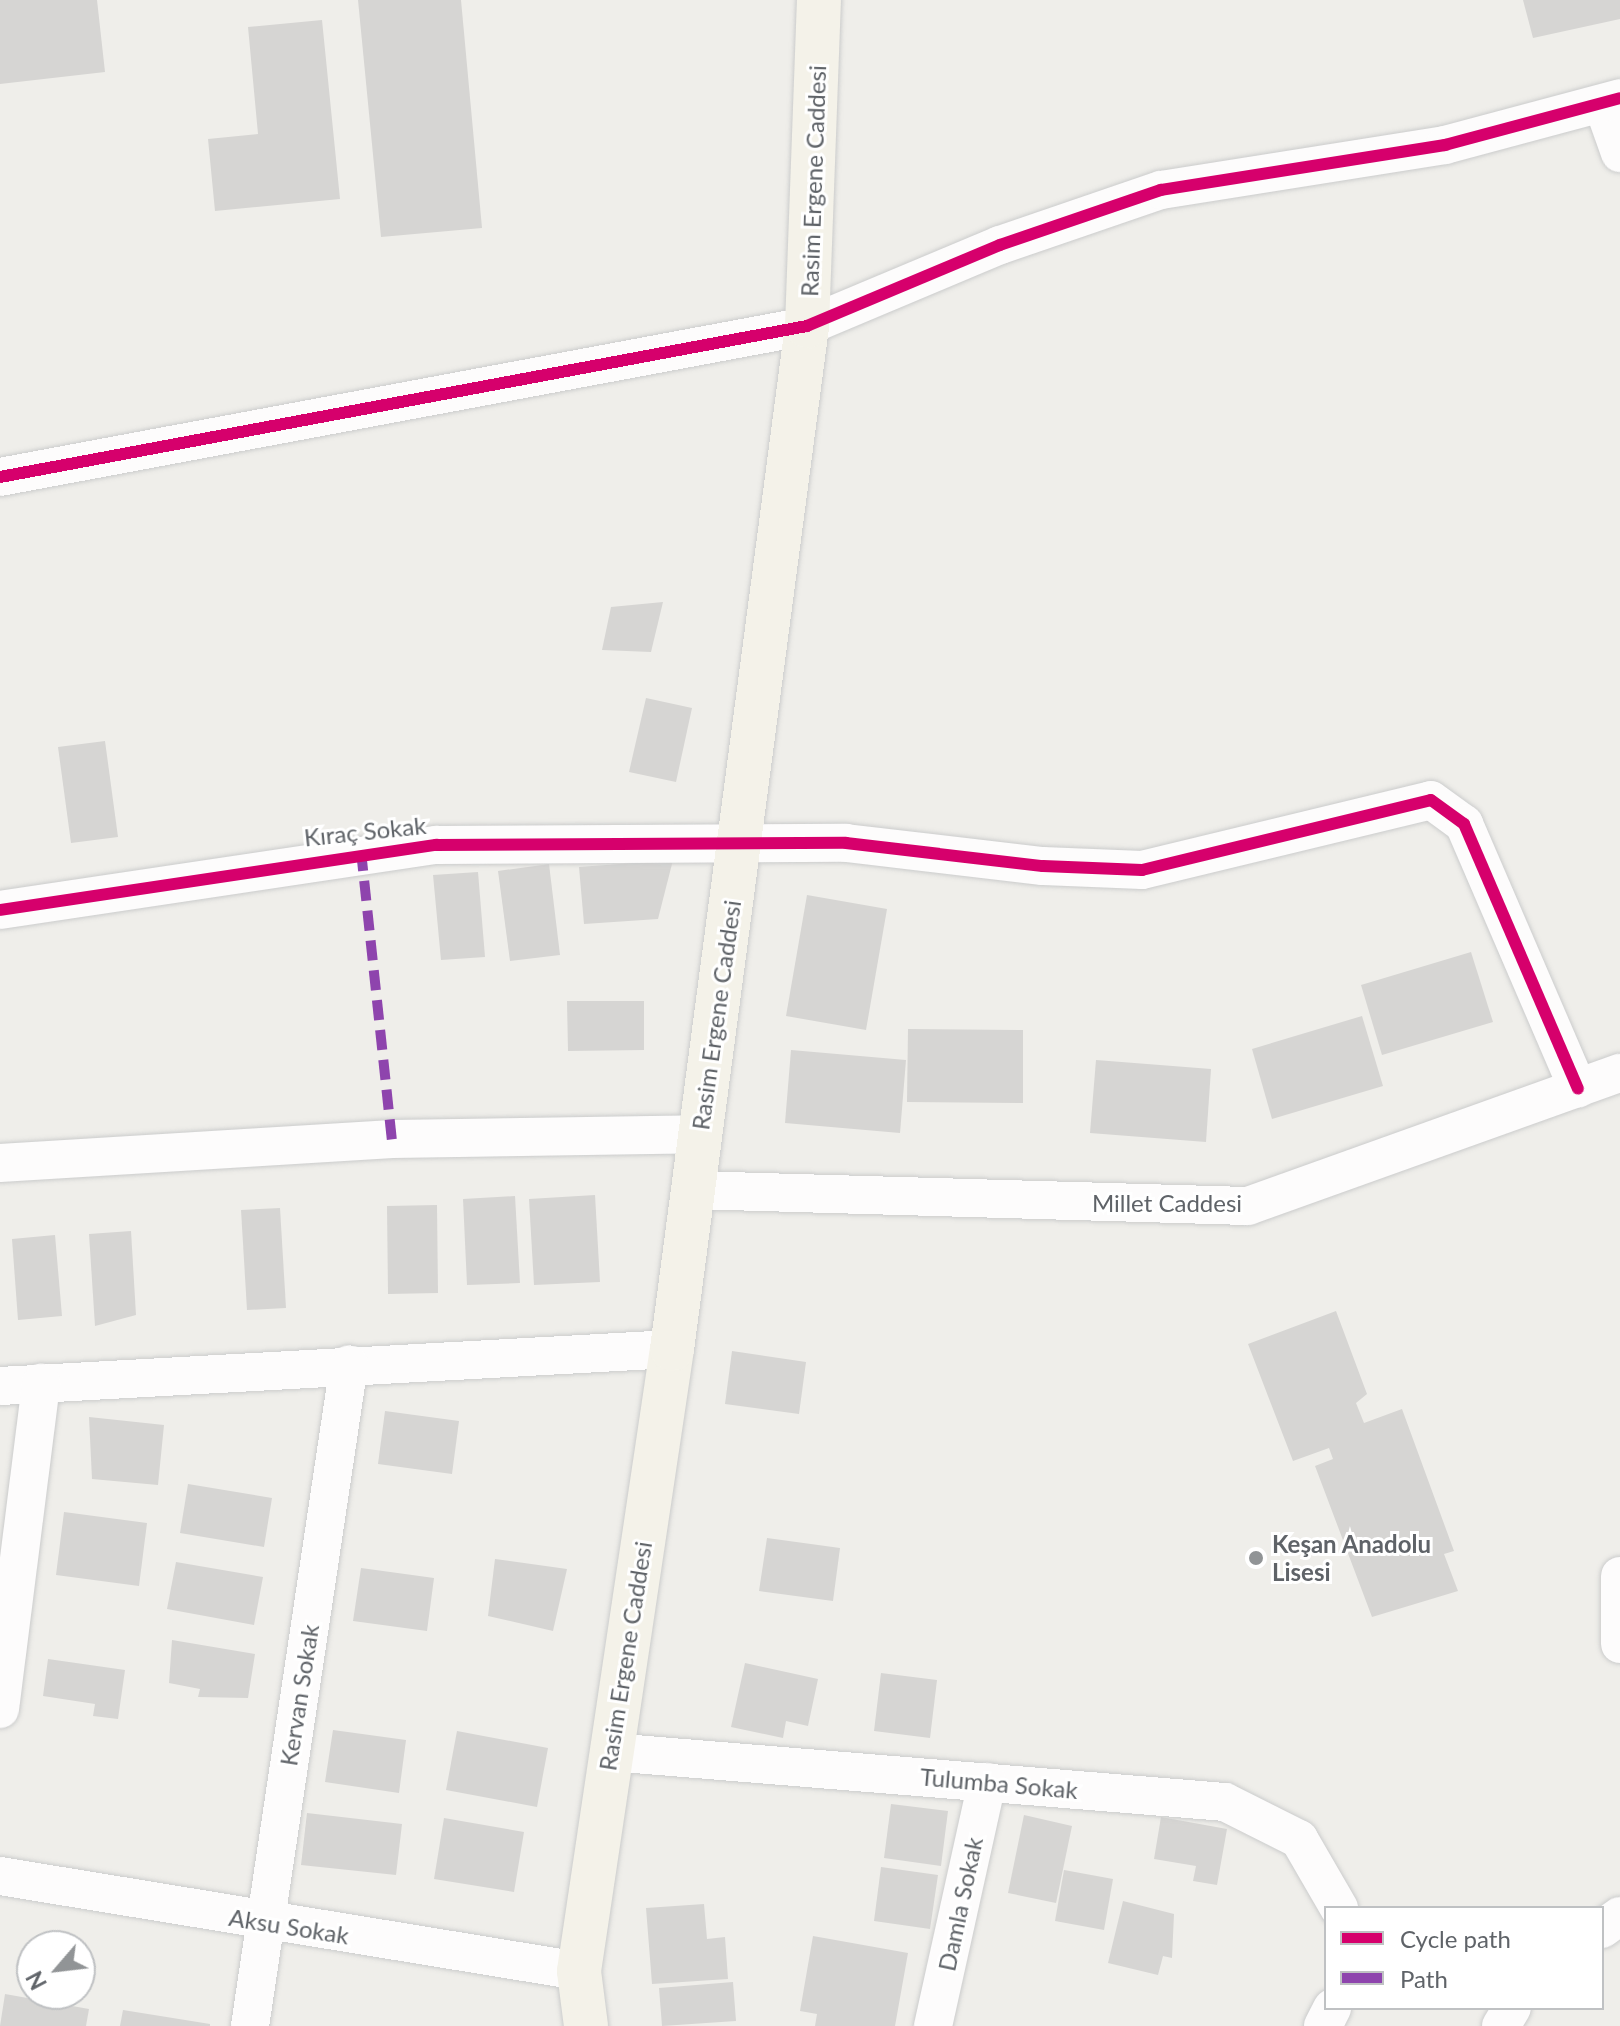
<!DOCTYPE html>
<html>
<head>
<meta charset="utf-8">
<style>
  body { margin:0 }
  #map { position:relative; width:1620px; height:2026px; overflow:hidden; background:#efeeea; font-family:Lato,sans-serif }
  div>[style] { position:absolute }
  .building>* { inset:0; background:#d6d5d3 }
  .roads { filter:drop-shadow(0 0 2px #cbcccc) drop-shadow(0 0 2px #cbcccc) }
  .minor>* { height:38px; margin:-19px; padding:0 19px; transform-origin:19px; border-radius:19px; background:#fdfcfc }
  .major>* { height:44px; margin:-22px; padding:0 22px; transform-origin:22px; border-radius:22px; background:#f4f2e9 }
  .quiet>* { height:10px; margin-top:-5px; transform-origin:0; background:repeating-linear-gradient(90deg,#8e44ad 0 20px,transparent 0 30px) }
  .cycleway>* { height:12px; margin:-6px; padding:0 6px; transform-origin:6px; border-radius:6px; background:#d6006c }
  .dots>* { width:22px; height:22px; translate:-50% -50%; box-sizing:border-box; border:4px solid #fff; border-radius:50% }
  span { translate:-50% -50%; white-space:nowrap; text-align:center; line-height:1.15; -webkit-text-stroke:6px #fff; paint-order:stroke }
  .street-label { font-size:24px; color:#5f6368 }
  .poi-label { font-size:24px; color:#5f6368; font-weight:700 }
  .left { translate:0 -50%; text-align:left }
  .legend { position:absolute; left:1324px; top:1906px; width:280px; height:104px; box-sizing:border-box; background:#fff; border:2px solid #bfc1c3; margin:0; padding:10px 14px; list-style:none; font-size:24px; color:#5f6368 }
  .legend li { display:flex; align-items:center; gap:16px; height:40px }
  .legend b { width:40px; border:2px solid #bfc1c3 }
  .north { position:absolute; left:16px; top:1930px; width:80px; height:80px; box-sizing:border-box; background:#fff; border:2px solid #bfc1c3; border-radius:50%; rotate:242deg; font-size:22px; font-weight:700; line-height:32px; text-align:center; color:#5f6368 }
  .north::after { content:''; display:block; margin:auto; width:28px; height:36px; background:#919496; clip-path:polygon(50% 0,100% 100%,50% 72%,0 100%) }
</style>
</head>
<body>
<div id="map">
  <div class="building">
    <i style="clip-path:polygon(0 0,97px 0,105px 72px,0 84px)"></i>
    <i style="clip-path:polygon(358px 0,461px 0,482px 228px,381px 237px)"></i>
    <i style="clip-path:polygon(1523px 0,1620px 0,1620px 19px,1533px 38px)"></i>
    <i style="clip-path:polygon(322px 20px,340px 199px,215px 211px,208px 139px,258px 134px,248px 27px)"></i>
    <i style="clip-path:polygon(663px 602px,651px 652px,602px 650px,611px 607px)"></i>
    <i style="clip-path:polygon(646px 698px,692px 708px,676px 782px,629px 772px)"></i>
    <i style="clip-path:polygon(105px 741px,118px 837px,71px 843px,58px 747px)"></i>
    <i style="clip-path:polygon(673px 860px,658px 919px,584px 924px,579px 867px)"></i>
    <i style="clip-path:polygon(549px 864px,560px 955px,510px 961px,498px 871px)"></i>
    <i style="clip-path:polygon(478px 872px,485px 957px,441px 960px,433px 875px)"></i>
    <i style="clip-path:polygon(807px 895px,887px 909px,866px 1030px,786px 1016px)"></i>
    <i style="clip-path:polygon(1471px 952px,1493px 1022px,1382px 1055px,1361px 985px)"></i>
    <i style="clip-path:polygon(567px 1001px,644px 1001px,644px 1050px,568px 1051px)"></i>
    <i style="clip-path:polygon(1362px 1016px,1383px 1086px,1272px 1119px,1252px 1049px)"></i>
    <i style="clip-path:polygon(908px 1029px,1023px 1030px,1023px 1103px,907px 1102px)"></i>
    <i style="clip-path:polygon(791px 1050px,906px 1060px,900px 1133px,785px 1123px)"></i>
    <i style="clip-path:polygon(1096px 1060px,1211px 1069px,1206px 1142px,1090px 1133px)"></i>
    <i style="clip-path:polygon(595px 1195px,600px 1282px,534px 1285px,529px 1199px)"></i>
    <i style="clip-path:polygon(515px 1196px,520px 1283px,467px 1285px,463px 1199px)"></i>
    <i style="clip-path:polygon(437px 1205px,438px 1293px,388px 1294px,387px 1206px)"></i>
    <i style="clip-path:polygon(280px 1208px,286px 1308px,247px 1310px,241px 1210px)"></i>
    <i style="clip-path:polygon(131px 1231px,136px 1315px,95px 1326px,89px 1234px)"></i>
    <i style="clip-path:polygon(55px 1235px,62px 1316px,18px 1320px,12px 1239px)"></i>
    <i style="clip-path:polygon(1336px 1311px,1367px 1394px,1356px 1403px,1364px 1423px,1402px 1409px,1454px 1551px,1444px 1554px,1458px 1591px,1372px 1617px,1315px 1466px,1333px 1459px,1329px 1448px,1293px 1461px,1248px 1344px)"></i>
    <i style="clip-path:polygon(732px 1351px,806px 1362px,799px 1414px,725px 1404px)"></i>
    <i style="clip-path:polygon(385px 1411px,459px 1421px,452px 1474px,378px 1464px)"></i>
    <i style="clip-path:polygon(89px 1417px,164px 1425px,158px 1485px,92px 1479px)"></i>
    <i style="clip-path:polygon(188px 1484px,272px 1498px,264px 1547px,180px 1533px)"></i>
    <i style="clip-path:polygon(64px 1512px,147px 1523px,139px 1586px,56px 1575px)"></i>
    <i style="clip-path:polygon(767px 1538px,840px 1548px,833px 1601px,759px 1591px)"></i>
    <i style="clip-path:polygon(495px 1559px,567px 1569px,553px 1631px,488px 1616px)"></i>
    <i style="clip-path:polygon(176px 1562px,263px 1577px,254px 1625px,167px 1609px)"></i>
    <i style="clip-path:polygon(361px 1568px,434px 1578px,427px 1631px,353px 1621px)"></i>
    <i style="clip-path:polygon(172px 1640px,255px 1654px,248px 1698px,198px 1697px,200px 1689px,169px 1683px)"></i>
    <i style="clip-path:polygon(48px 1659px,125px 1670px,118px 1719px,93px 1716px,95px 1704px,43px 1696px)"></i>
    <i style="clip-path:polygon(745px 1663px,818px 1679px,808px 1726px,786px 1721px,783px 1738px,731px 1727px)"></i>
    <i style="clip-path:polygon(881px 1673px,937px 1680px,930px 1738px,874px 1731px)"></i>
    <i style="clip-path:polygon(333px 1730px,406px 1740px,399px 1793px,325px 1782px)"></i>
    <i style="clip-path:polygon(457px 1731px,548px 1748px,537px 1807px,446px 1790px)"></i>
    <i style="clip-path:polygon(891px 1804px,948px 1811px,941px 1866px,884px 1858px)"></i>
    <i style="clip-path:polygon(307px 1813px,402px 1824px,396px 1875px,301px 1865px)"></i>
    <i style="clip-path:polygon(1024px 1815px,1072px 1826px,1056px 1903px,1008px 1893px)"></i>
    <i style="clip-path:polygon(1161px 1817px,1227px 1829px,1217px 1885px,1193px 1881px,1196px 1866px,1154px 1859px)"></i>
    <i style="clip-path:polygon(444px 1818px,524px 1832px,514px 1892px,434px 1879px)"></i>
    <i style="clip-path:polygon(881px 1867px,938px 1875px,930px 1929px,874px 1921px)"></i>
    <i style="clip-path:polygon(1064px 1870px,1113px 1879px,1104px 1930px,1055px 1921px)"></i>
    <i style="clip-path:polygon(1123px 1901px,1174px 1914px,1172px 1958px,1163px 1956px,1158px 1975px,1108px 1963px)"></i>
    <i style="clip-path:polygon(704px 1904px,707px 1939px,725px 1937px,728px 1979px,652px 1984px,646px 1908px)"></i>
    <i style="clip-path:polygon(813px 1936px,908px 1953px,895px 2026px,815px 2026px,817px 2014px,800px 2011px)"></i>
    <i style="clip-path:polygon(733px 1982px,736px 2021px,662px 2026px,659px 1988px)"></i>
    <i style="clip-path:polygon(5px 1994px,89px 2009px,86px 2026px,0 2026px)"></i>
    <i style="clip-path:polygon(123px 2010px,210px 2024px,210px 2026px,120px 2026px)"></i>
  </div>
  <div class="roads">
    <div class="minor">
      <i style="left:1603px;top:105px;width:51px;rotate:70.5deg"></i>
      <i style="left:0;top:477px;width:821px;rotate:-10.6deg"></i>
      <i style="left:807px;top:326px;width:209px;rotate:-22.8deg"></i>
      <i style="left:1000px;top:245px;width:170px;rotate:-18.9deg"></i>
      <i style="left:1161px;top:190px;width:288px;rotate:-9deg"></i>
      <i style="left:1445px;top:145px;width:181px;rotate:-15deg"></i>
      <i style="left:0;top:910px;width:441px;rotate:-8.5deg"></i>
      <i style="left:436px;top:845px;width:410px;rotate:-0.3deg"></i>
      <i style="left:846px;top:843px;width:198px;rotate:6.7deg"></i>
      <i style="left:1043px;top:866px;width:99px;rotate:2.3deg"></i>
      <i style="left:1142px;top:870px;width:297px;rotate:-13.6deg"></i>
      <i style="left:1431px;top:800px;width:41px;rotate:36deg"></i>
      <i style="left:1464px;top:824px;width:288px;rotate:66.7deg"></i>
      <i style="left:0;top:1163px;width:393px;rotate:-3.5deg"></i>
      <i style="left:392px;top:1139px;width:308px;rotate:-0.9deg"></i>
      <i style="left:692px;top:1190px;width:556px;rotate:1.65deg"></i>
      <i style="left:1248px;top:1206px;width:395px;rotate:-19.7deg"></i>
      <i style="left:0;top:1386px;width:673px;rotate:-3.15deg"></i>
      <i style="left:1620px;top:1576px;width:68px;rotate:90deg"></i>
      <i style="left:0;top:1709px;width:329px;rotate:-82.8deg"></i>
      <i style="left:610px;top:1752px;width:617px;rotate:4.65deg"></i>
      <i style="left:1225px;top:1802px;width:83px;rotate:26.6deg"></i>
      <i style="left:1299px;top:1839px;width:80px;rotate:59.9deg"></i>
      <i style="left:0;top:1876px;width:587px;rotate:9.32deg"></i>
      <i style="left:1602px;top:1929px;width:22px;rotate:-36deg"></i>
      <i style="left:250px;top:2026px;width:669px;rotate:-81.49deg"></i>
      <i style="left:933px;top:2026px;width:250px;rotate:-77.5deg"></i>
      <i style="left:1323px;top:2026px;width:20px;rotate:-63deg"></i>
      <i style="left:1501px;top:2026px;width:21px;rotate:-59deg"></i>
    </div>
    <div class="major">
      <i style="left:586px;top:2026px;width:55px;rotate:-97.3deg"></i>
      <i style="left:579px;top:1971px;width:629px;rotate:-81.5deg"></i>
      <i style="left:672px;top:1349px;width:1032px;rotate:-82.48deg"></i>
      <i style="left:807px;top:326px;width:326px;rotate:-87.9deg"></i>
    </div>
  </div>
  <div class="quiet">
    <i style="left:361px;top:851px;width:290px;rotate:83.9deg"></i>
  </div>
  <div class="cycleway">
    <i style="left:0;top:477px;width:821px;rotate:-10.6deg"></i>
    <i style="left:807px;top:326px;width:209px;rotate:-22.8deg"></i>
    <i style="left:1000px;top:245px;width:170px;rotate:-18.9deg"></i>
    <i style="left:1161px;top:190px;width:288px;rotate:-9deg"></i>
    <i style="left:1445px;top:145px;width:181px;rotate:-15deg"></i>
    <i style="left:0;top:910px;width:441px;rotate:-8.5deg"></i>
    <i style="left:436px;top:845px;width:410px;rotate:-0.3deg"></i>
    <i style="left:846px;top:843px;width:198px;rotate:6.7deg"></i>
    <i style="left:1043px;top:866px;width:99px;rotate:2.3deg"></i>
    <i style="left:1142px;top:870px;width:297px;rotate:-13.6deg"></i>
    <i style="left:1431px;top:800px;width:41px;rotate:36deg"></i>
    <i style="left:1464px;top:824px;width:288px;rotate:66.7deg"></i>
  </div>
  <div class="dots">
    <i style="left:1256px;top:1558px;background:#919496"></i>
  </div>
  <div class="street-label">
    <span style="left:813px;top:181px;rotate:-88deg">Rasim Ergene Caddesi</span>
    <span style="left:365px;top:831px;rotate:-6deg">Kıraç Sokak</span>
    <span style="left:716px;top:1015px;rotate:-82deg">Rasim Ergene Caddesi</span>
    <span style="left:1167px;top:1203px">Millet Caddesi</span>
    <span style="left:625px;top:1656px;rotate:-81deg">Rasim Ergene Caddesi</span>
    <span style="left:299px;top:1695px;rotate:-81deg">Kervan Sokak</span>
    <span style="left:999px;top:1783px;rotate:5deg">Tulumba Sokak</span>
    <span style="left:960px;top:1904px;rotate:-78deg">Damla Sokak</span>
    <span style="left:289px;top:1926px;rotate:9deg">Aksu Sokak</span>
  </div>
  <div class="poi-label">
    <span class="left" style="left:1272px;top:1558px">Keşan Anadolu<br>Lisesi</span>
  </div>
  <ul class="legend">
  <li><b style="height:10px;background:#d6006c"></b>Cycle path</li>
  <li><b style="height:10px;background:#8e44ad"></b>Path</li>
  </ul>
  <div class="north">N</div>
</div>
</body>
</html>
